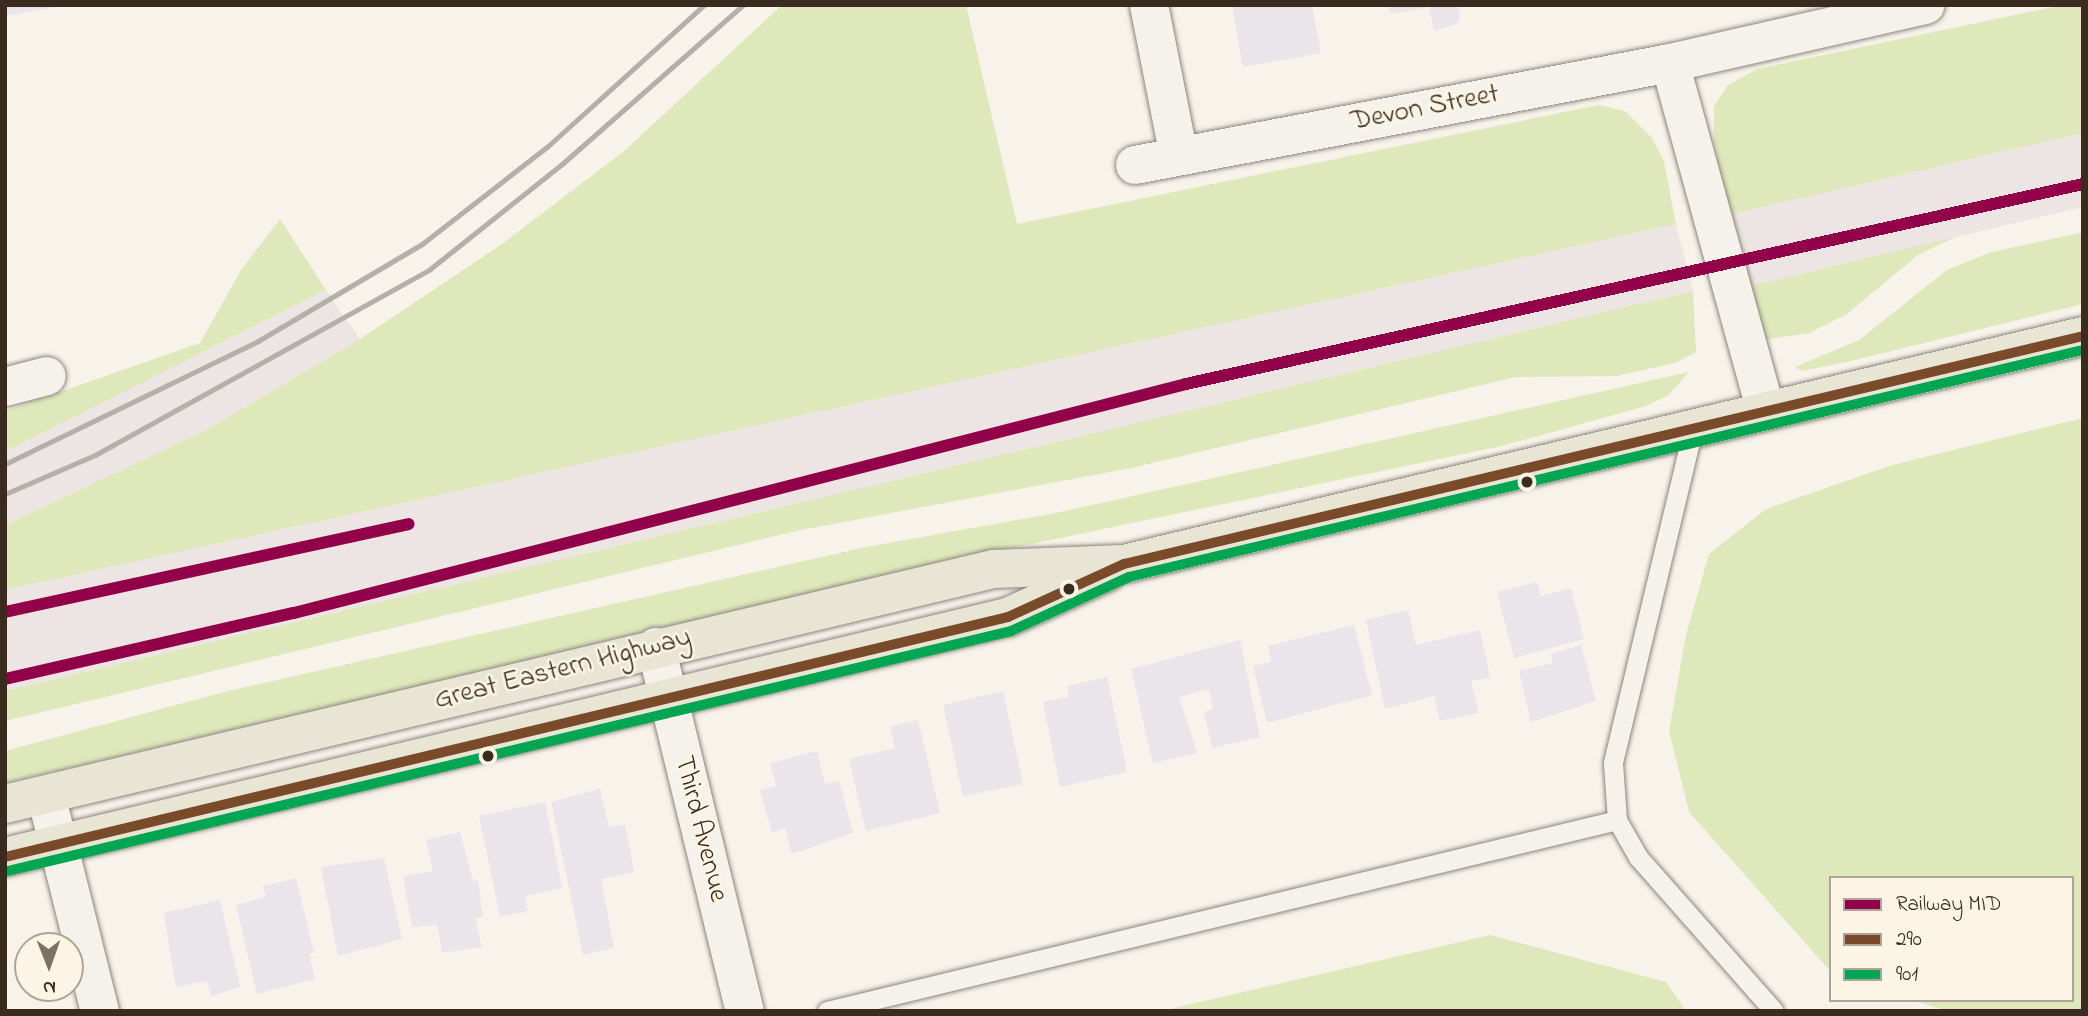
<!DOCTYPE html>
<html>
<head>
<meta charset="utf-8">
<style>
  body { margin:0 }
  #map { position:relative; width:2088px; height:1016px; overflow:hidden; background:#f7f3ea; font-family:"Indie Flower",sans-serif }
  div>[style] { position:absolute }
  .built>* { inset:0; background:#ede5e3 }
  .green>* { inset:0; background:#dfe8bb }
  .building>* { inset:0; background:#eae5ea }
  .roads { filter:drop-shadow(0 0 2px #8b867f) drop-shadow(0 0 2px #8b867f) }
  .lane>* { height:19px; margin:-9.5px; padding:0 9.5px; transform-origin:9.5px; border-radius:9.5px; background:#f5f2ec }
  .street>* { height:38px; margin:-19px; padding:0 19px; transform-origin:19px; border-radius:19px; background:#f5f2ec }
  .secondary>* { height:38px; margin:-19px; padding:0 19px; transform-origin:19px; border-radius:19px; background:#f5f2ec }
  .highway>* { height:38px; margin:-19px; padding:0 19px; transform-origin:19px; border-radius:19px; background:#e9e5d5 }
  .rail>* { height:5px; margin:-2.5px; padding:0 2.5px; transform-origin:2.5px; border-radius:2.5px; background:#b3afa9 }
  .bus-1>* { height:10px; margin:-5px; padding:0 5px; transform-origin:5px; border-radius:5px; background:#7a4b2a }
  .bus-2>* { height:10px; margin:-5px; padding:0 5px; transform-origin:5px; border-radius:5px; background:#00a651 }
  .rail-1>* { height:12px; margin:-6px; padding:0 6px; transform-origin:6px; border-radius:6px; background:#910048 }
  .dots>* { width:19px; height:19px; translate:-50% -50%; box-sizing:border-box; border:4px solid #fcf5e5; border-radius:50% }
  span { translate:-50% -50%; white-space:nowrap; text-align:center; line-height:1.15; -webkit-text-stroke:5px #fcf5e5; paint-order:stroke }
  .street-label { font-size:28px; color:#3b2a1e }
  .frame { position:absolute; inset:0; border:7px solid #3b2a1e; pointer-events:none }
  .legend { position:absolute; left:1829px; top:876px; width:245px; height:126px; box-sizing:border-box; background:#fcf5e5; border:2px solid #afa495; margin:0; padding:9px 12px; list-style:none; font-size:21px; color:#3b2a1e }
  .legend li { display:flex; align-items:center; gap:14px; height:35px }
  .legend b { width:35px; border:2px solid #afa495 }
  .north { position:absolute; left:14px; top:932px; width:70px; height:70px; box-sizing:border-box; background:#fcf5e5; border:2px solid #afa495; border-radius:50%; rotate:179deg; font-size:19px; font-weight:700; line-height:28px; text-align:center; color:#3b2a1e }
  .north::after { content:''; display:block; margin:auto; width:24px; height:32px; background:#7d7065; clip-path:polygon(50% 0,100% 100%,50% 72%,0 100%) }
</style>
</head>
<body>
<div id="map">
  <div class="built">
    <i style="clip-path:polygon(2083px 133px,2083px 207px,1745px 287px,1728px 215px)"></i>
    <i style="clip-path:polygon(1676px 224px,1693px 291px,5px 691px,5px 590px)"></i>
    <i style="clip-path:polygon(326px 290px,360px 339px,206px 430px,5px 525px,5px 452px)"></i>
  </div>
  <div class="green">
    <i style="clip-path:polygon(782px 5px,966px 5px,1017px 224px,1599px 105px,1625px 111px,1652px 138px,1664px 161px,1676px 224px,5px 590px,5px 525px,206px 430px,360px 339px,499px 246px,623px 152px)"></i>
    <i style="clip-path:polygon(2063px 5px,2083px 5px,2083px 133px,1728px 215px,1714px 141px,1714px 106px,1728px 85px,1757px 69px)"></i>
    <i style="clip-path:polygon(280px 219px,326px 290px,5px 452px,5px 411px,200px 343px,241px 270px)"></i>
    <i style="clip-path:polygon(2083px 232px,2083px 304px,1847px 362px,1802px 371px,1795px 367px,1859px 340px,1947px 270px,1988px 253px)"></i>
    <i style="clip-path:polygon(1955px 237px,1918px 255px,1847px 314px,1809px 333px,1757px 341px,1745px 287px)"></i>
    <i style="clip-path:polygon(1693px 291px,1696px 352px,1675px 363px,1616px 376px,1516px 377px,1131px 468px,796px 531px,5px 721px,5px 691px)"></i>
    <i style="clip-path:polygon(1689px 372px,1669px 395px,1646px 406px,1502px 446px,1017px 547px,5px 783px,5px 751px,228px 691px,866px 547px,1056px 513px)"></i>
    <i style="clip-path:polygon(2083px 418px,2083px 1011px,1947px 1011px,1913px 1000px,2072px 1000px,2072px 878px,1831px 878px,1831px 972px,1689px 812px,1669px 731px,1686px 635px,1709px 554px,1766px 509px,1892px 465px)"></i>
    <i style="clip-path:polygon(1490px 935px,1666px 982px,1686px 1011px,1161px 1011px)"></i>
  </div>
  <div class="building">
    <i style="clip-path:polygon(5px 5px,55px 5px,55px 7px,5px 16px)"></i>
    <i style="clip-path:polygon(1232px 5px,1312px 5px,1321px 53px,1243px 67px)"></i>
    <i style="clip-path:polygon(1388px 5px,1458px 5px,1460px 17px,1457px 24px,1434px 31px,1429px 7px,1390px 14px)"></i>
    <i style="clip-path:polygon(1537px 582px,1541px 596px,1571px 588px,1584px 639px,1514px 658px,1497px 592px)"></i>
    <i style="clip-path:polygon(1408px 610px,1416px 645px,1480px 630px,1490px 677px,1471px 681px,1479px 713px,1440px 721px,1434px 696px,1385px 709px,1366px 620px)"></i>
    <i style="clip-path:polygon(1354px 625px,1372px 695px,1267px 723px,1253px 666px,1271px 662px,1268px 646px)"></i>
    <i style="clip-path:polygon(1240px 640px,1260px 737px,1212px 748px,1204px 712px,1213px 709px,1209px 689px,1179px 697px,1197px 753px,1153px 763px,1131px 669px)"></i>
    <i style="clip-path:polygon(1581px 645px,1596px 701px,1531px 722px,1519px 671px,1553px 663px,1551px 654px)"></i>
    <i style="clip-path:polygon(1107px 677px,1127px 772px,1060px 787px,1043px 702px,1069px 697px,1067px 686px)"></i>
    <i style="clip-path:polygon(1003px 691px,1023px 784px,963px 796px,943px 705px)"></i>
    <i style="clip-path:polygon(918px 720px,940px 813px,866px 831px,849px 759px,895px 748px,890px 727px)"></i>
    <i style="clip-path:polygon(817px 751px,825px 784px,839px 781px,853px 833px,792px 854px,785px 828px,772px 833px,760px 790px,776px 786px,770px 763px)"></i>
    <i style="clip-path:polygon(600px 789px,609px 827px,625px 824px,634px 872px,601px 879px,614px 948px,583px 955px,551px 802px)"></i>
    <i style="clip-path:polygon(545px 802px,562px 888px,525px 896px,528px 911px,500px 917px,479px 816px)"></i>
    <i style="clip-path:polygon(460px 832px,473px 881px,478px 880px,483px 917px,475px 919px,482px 947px,442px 953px,437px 925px,412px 927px,403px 876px,433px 871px,426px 840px)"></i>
    <i style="clip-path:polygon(384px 858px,402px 939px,338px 956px,321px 867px)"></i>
    <i style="clip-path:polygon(296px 878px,314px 953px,309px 954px,315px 979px,257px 994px,236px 905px,266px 897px,263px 886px)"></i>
    <i style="clip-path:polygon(220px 900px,240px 987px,211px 996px,207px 981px,176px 987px,164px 913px)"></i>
  </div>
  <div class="roads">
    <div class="lane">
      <i style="left:1693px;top:429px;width:343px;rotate:103.5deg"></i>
      <i style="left:1613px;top:763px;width:57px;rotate:86deg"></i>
      <i style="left:1617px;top:820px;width:43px;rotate:60.4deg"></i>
      <i style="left:1638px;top:857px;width:205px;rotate:48.6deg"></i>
      <i style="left:827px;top:1011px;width:813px;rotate:-13.59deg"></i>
    </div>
    <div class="street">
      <i style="left:1149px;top:5px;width:154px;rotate:78.8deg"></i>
      <i style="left:1670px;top:63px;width:361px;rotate:74.6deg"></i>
      <i style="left:1135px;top:165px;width:545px;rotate:-10.79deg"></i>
      <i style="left:1670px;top:63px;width:262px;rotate:-12.8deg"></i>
      <i style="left:656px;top:647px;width:375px;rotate:76.3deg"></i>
      <i style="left:46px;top:795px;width:223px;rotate:76deg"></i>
    </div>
    <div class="secondary">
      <i style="left:5px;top:387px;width:43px;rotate:-14.7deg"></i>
    </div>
    <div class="highway">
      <i style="left:5px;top:804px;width:1017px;rotate:-13.37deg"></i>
      <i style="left:994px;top:569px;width:130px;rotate:-2.2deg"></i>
      <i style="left:1124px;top:564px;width:986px;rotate:-13.37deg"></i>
      <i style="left:5px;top:857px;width:1031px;rotate:-13.46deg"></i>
      <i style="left:1008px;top:617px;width:111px;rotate:-24.5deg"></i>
    </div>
  </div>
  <div class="rail">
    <i style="left:5px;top:464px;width:281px;rotate:-25.9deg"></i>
    <i style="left:258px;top:341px;width:191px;rotate:-30.6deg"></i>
    <i style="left:422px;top:244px;width:160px;rotate:-37.9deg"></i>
    <i style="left:548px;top:146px;width:210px;rotate:-42.1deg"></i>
    <i style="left:5px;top:494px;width:98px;rotate:-23.4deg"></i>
    <i style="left:95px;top:455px;width:383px;rotate:-29deg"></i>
    <i style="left:430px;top:269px;width:169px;rotate:-38.5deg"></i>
    <i style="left:562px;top:164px;width:241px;rotate:-41.3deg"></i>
  </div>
  <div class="bus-1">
    <i style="left:5px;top:857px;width:1031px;rotate:-13.46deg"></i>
    <i style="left:1008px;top:617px;width:128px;rotate:-24.6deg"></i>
    <i style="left:1124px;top:564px;width:986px;rotate:-13.37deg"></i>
  </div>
  <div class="bus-2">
    <i style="left:8px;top:871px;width:1031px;rotate:-13.46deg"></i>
    <i style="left:1011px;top:631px;width:130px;rotate:-24.6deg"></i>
    <i style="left:1129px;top:577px;width:981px;rotate:-13.38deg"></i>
  </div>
  <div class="rail-1">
    <i style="left:5px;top:612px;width:413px;rotate:-12.3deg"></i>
    <i style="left:5px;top:679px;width:296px;rotate:-12.9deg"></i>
    <i style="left:294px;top:613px;width:921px;rotate:-14.4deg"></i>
    <i style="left:1186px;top:384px;width:919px;rotate:-12.57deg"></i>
  </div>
  <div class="dots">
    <i style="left:1527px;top:482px;background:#3b2a1e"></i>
    <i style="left:1069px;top:589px;background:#3b2a1e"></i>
    <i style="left:488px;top:756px;background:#3b2a1e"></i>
  </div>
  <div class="street-label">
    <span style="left:1425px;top:109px;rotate:-11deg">Devon Street</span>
    <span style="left:563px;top:670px;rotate:-14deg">Great Eastern Highway</span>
    <span style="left:700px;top:829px;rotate:76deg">Third Avenue</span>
  </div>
  <div class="frame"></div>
  <ul class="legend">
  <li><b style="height:9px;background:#910048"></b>Railway MID</li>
  <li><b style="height:9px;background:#7a4b2a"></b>290</li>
  <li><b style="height:9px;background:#00a651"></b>901</li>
  </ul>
  <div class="north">N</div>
</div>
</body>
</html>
